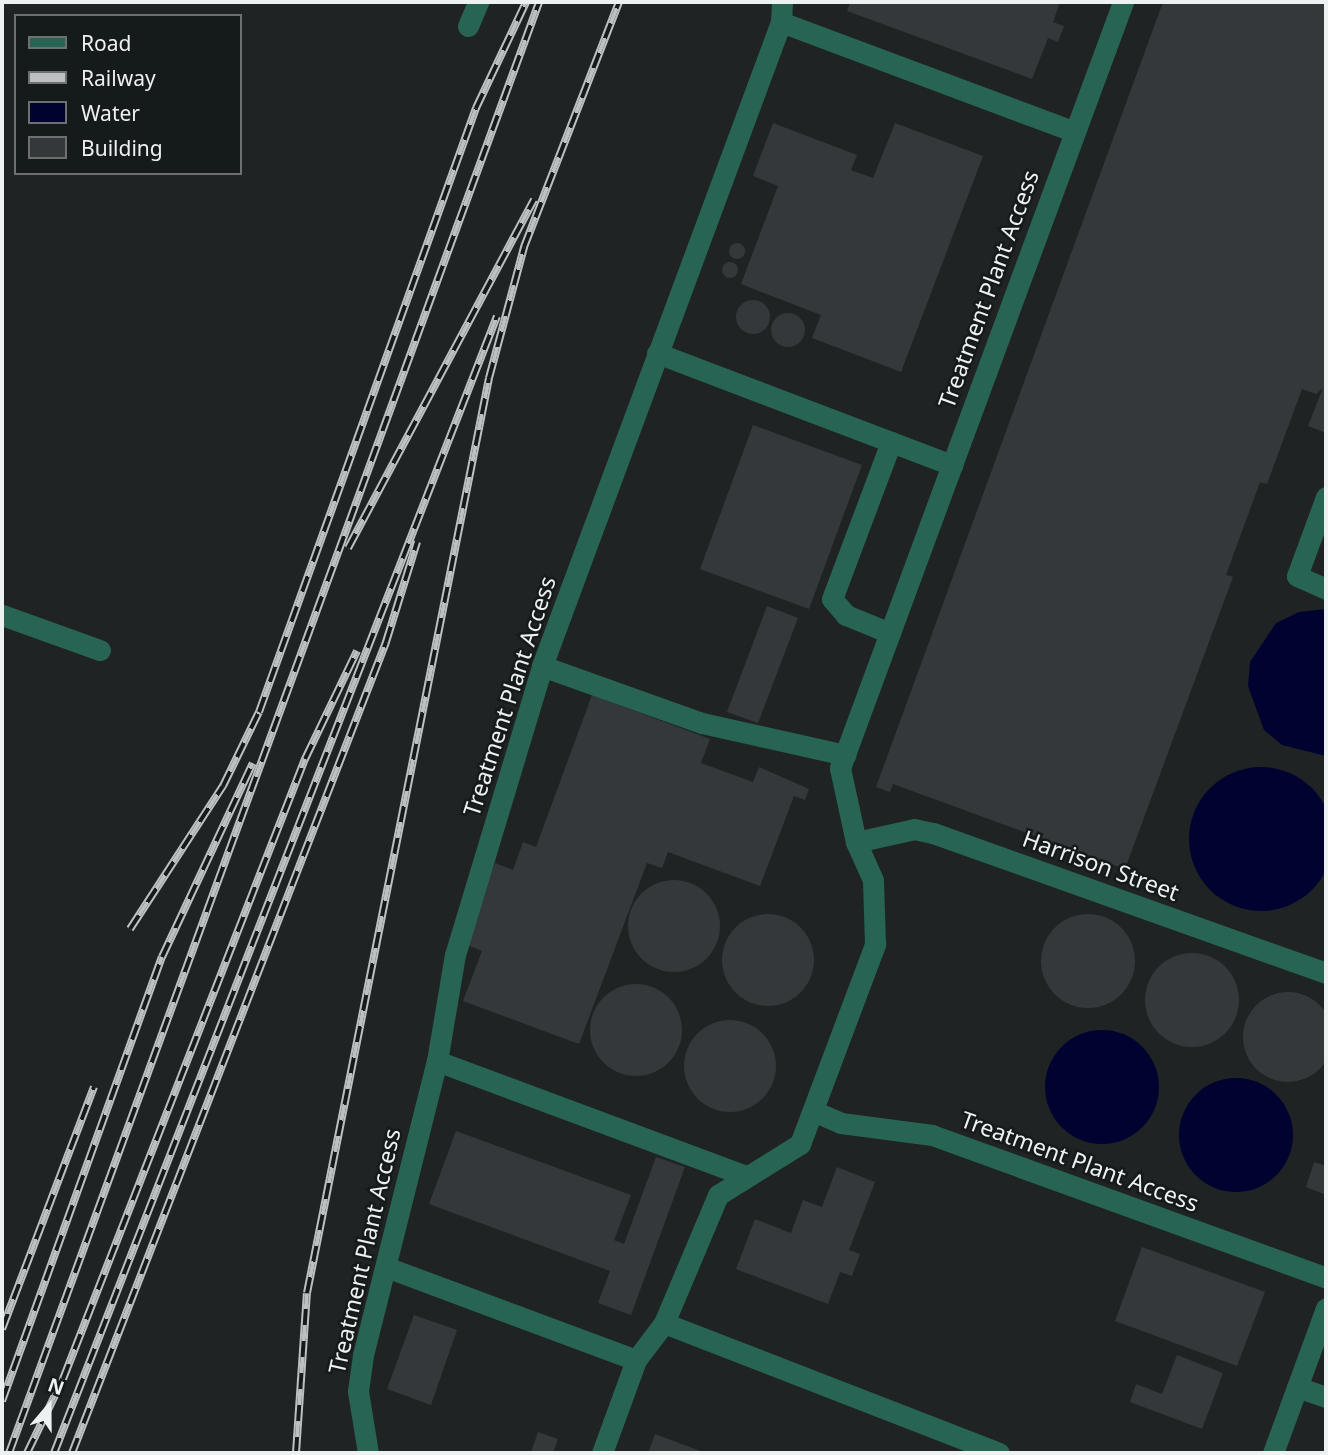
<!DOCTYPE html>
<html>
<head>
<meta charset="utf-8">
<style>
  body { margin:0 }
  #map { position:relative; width:1328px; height:1455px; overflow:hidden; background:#1f2324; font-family:"Noto Sans",sans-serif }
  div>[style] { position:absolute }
  .water>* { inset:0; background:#000330 }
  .round { border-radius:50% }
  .building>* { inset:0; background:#34383a }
  .minor>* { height:21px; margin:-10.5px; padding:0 10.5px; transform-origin:10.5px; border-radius:10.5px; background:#286453 }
  .rail>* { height:8px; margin-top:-4px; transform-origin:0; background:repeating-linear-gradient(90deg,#151a1a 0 16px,#bdc0c0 0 32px); box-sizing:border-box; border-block:2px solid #bdc0c0 }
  span { translate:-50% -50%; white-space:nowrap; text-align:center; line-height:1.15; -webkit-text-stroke:5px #151a1a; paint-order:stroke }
  .street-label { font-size:23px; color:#eef1f1 }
  .frame { position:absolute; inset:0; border:4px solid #eef1f1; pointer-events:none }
  .legend { position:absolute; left:14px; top:14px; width:228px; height:161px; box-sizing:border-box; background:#151a1a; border:2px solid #6c7070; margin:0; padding:9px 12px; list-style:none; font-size:21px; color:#eef1f1 }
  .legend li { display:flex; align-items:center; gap:14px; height:35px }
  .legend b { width:35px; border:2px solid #6c7070 }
  .north { position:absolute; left:14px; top:1371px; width:70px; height:70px; -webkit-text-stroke:5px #151a1a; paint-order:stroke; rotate:20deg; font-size:19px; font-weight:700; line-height:28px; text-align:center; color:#eef1f1 }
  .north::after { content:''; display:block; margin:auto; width:24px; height:32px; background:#eef1f1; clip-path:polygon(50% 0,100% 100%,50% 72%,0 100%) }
</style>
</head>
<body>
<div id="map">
  <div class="water">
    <i style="clip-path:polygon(1326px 609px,1326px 756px,1282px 745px,1264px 730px,1248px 686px,1250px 662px,1276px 623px,1299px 612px)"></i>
    <i class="round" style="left:1189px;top:767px;width:144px;height:144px"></i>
    <i class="round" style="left:1045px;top:1030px;width:114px;height:114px"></i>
    <i class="round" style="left:1179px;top:1078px;width:114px;height:114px"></i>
  </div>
  <div class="building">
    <i style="clip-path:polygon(850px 2px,1060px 2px,1053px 22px,1064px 26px,1058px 42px,1048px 38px,1032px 79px,847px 11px)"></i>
    <i style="clip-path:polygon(1163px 2px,1326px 2px,1326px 433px,1308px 426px,1323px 388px,1316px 394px,1302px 389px,1267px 484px,1260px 482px,1226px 575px,1233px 577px,1125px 869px,893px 784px,890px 792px,876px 787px)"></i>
    <i style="clip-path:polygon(773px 123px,857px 155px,851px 170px,873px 178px,895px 123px,983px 156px,901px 372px,812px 338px,821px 315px,741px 284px,778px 186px,753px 176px)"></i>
    <i class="round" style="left:729px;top:243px;width:16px;height:16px"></i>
    <i class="round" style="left:722px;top:262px;width:16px;height:16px"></i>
    <i class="round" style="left:736px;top:300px;width:34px;height:34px"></i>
    <i class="round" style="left:771px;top:313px;width:34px;height:34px"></i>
    <i style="clip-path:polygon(753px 425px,862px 465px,809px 609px,700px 569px)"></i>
    <i style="clip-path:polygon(767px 606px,798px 618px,758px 723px,727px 712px)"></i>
    <i style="clip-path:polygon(592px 695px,710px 739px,701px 763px,753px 782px,759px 767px,809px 789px,805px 800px,794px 796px,760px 886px,668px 852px,662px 868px,647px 863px,579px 1044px,463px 1001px,482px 951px,465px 944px,495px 863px,513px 870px,523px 842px,536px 847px)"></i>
    <i class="round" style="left:628px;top:880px;width:92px;height:92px"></i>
    <i class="round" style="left:1041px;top:914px;width:94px;height:94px"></i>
    <i class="round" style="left:722px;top:914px;width:92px;height:92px"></i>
    <i class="round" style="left:1145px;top:953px;width:94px;height:94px"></i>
    <i class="round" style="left:590px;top:984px;width:92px;height:92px"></i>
    <i class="round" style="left:1243px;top:992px;width:90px;height:90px"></i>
    <i class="round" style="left:684px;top:1020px;width:92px;height:92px"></i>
    <i style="clip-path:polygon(456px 1131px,631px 1195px,614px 1240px,624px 1244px,656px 1157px,685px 1167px,631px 1315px,598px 1303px,610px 1271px,429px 1204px)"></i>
    <i style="clip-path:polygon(1314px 1162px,1326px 1166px,1326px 1195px,1306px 1187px)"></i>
    <i style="clip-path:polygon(837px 1167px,875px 1182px,849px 1250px,860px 1254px,852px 1276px,840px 1272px,828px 1304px,736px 1269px,755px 1219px,791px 1233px,803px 1200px,822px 1207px)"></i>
    <i style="clip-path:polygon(1142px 1247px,1265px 1292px,1237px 1366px,1115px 1321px)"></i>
    <i style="clip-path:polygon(414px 1315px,457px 1330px,431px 1405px,387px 1389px)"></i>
    <i style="clip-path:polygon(1177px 1355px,1223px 1373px,1202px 1429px,1130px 1402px,1136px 1384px,1162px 1394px)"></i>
    <i style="clip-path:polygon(538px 1432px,558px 1439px,553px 1453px,531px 1452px)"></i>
    <i style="clip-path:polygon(655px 1434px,706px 1453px,648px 1453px)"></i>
  </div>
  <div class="minor">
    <i style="left:781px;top:22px;width:312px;rotate:20.5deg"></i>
    <i style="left:468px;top:26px;width:26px;rotate:-67deg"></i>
    <i style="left:657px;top:353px;width:316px;rotate:20.8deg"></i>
    <i style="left:1326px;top:497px;width:84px;rotate:110.2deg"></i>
    <i style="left:1297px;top:576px;width:32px;rotate:24deg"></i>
    <i style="left:2px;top:615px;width:104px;rotate:19.7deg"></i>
    <i style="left:890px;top:633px;width:48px;rotate:-157.8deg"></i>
    <i style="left:846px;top:615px;width:21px;rotate:-131deg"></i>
    <i style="left:832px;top:599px;width:168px;rotate:-69.4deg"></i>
    <i style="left:542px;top:666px;width:170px;rotate:19.6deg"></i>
    <i style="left:702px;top:723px;width:147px;rotate:12.6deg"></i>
    <i style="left:856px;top:842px;width:59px;rotate:-12.6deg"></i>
    <i style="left:914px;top:829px;width:19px;rotate:12deg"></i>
    <i style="left:933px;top:833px;width:417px;rotate:19.6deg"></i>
    <i style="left:437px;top:1061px;width:327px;rotate:20.4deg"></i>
    <i style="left:813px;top:1111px;width:30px;rotate:23deg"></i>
    <i style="left:841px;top:1123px;width:92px;rotate:7.5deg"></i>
    <i style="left:932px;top:1135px;width:419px;rotate:19.9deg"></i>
    <i style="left:386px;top:1267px;width:267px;rotate:20.4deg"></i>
    <i style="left:664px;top:1323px;width:359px;rotate:21.2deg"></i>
    <i style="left:1297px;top:1387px;width:31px;rotate:19deg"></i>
    <i style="left:368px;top:1453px;width:63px;rotate:-99.2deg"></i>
    <i style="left:358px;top:1391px;width:36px;rotate:-82deg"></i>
    <i style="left:363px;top:1355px;width:303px;rotate:-75.9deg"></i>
    <i style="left:437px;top:1061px;width:108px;rotate:-80.4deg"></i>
    <i style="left:455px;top:955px;width:302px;rotate:-73.2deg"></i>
    <i style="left:542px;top:666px;width:687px;rotate:-69.64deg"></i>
    <i style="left:781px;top:22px;width:20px;rotate:-87deg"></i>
    <i style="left:602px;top:1453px;width:99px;rotate:-69.9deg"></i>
    <i style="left:636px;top:1360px;width:46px;rotate:-52.9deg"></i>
    <i style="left:664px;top:1323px;width:139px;rotate:-67.1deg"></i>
    <i style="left:718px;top:1195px;width:97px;rotate:-31.9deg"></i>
    <i style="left:800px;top:1144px;width:214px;rotate:-69.4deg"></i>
    <i style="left:875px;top:944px;width:64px;rotate:-91.8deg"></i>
    <i style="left:873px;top:880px;width:42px;rotate:-114.1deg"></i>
    <i style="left:856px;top:842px;width:76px;rotate:-102.2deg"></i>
    <i style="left:840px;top:768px;width:817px;rotate:-69.72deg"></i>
    <i style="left:1273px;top:1453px;width:154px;rotate:-69.9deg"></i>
  </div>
  <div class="rail">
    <i style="left:348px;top:548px;width:395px;rotate:-61.9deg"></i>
    <i style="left:130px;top:929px;width:171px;rotate:-57deg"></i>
    <i style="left:223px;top:786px;width:82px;rotate:-64.1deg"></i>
    <i style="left:259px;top:712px;width:642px;rotate:-70.24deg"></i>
    <i style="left:476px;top:108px;width:117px;rotate:-64.7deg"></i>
    <i style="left:2px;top:1329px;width:259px;rotate:-69.2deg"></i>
    <i style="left:2px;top:1401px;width:472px;rotate:-70.2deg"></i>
    <i style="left:162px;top:957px;width:214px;rotate:-64.9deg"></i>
    <i style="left:9px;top:1453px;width:1545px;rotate:-69.93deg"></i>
    <i style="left:27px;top:1453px;width:82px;rotate:-64.1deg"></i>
    <i style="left:63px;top:1379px;width:666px;rotate:-68.68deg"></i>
    <i style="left:305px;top:759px;width:120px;rotate:-64.3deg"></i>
    <i style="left:54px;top:1453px;width:1220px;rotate:-68.71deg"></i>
    <i style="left:72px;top:1453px;width:870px;rotate:-68.83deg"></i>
    <i style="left:386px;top:642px;width:105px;rotate:-72.8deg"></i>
    <i style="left:296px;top:1453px;width:160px;rotate:-86.1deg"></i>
    <i style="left:307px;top:1293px;width:933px;rotate:-78.75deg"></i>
    <i style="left:489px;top:378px;width:136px;rotate:-75deg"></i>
    <i style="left:524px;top:247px;width:263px;rotate:-68.8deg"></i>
  </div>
  <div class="street-label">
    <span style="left:988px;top:289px;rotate:-70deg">Treatment Plant Access</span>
    <span style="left:509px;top:696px;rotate:-72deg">Treatment Plant Access</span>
    <span style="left:1101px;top:865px;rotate:20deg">Harrison Street</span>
    <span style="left:1080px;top:1161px;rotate:20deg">Treatment Plant Access</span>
    <span style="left:364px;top:1251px;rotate:-77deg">Treatment Plant Access</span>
  </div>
  <div class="frame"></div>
  <ul class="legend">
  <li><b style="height:9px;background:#286453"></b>Road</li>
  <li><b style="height:9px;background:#bdc0c0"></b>Railway</li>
  <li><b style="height:19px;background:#000330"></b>Water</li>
  <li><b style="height:19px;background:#34383a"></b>Building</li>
  </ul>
  <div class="north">N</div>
</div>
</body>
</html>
